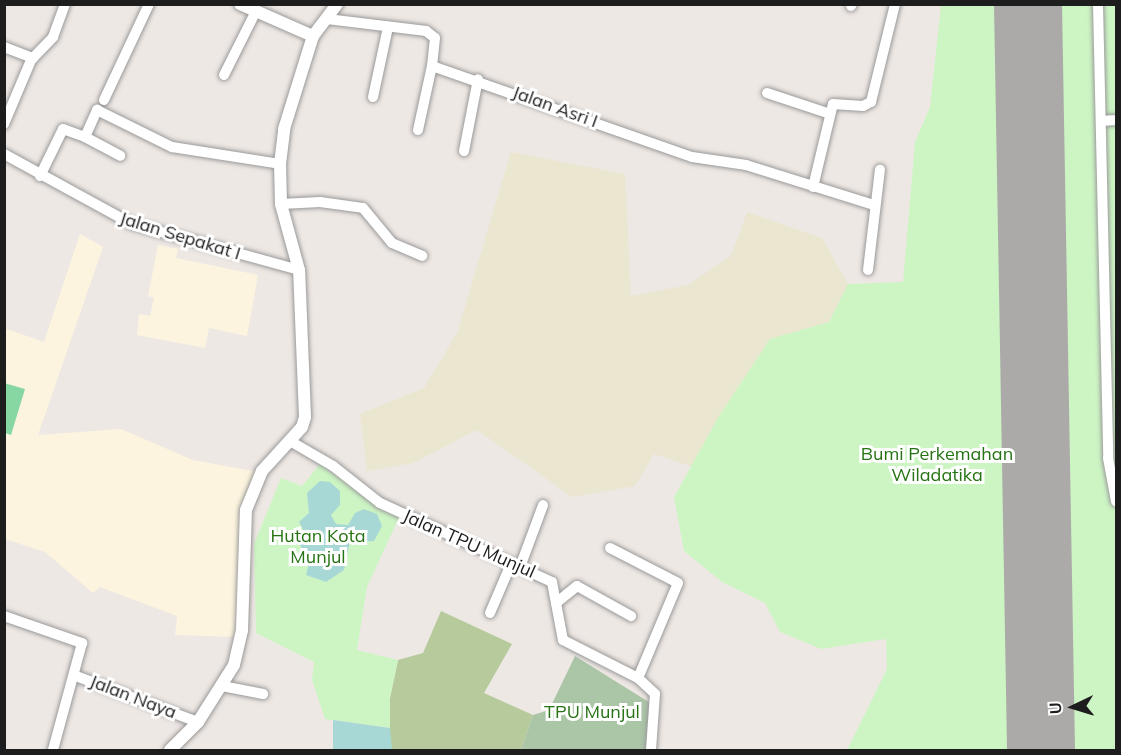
<!DOCTYPE html>
<html>
<head>
<meta charset="utf-8">
<style>
  body { margin:0 }
  #map { position:relative; width:1121px; height:755px; overflow:hidden; background:#eee8e4; font-family:Mulish,sans-serif }
  div>[style] { position:absolute }
  .education>* { inset:0; background:#fcf4de }
  .farmland>* { inset:0; background:#ebe6d0 }
  .forest>* { inset:0; background:#b6ca9c }
  .cemetery>* { inset:0; background:#abc5a7 }
  .park>* { inset:0; background:#cdf5c4 }
  .pitch>* { inset:0; background:#87d7a2 }
  .water>* { inset:0; background:#a7d8d6 }
  .runway>* { height:68px; margin:-34px; padding:0 34px; transform-origin:34px; border-radius:34px; background:#acaaa8 }
  .roads { filter:drop-shadow(0 0 2px #9a9a9a) drop-shadow(0 0 2px #9a9a9a) }
  .minor>* { height:10px; margin:-5px; padding:0 5px; transform-origin:5px; border-radius:5px; background:#fff }
  .tertiary>* { height:12px; margin:-6px; padding:0 6px; transform-origin:6px; border-radius:6px; background:#fff }
  span { translate:-50% -50%; white-space:nowrap; text-align:center; line-height:1.15; -webkit-text-stroke:6px #fff; paint-order:stroke }
  .street-label { font-size:18px; color:#1d1d1d }
  .park-label { font-size:18px; color:#267313 }
  .frame { position:absolute; inset:0; border:6px solid #1d1d1d; pointer-events:none }
  .north { position:absolute; left:1043px; top:677px; width:60px; height:60px; -webkit-text-stroke:4px #fff; paint-order:stroke; rotate:266deg; font-size:16px; font-weight:700; line-height:24px; text-align:center; color:#1d1d1d }
  .north::after { content:''; display:block; margin:auto; width:21px; height:27px; background:#1d1d1d; clip-path:polygon(50% 0,100% 100%,50% 72%,0 100%) }
</style>
</head>
<body>
<div id="map">
  <div class="education">
    <i style="clip-path:polygon(80px 234px,103px 247px,38px 435px,121px 429px,193px 460px,262px 473px,249px 499px,240px 637px,175px 635px,177px 616px,100px 587px,93px 593px,45px 552px,5px 539px,4px 328px,44px 342px)"></i>
    <i style="clip-path:polygon(158px 245px,178px 249px,176px 258px,258px 275px,247px 336px,209px 328px,205px 348px,137px 335px,139px 314px,150px 316px,154px 298px,148px 296px)"></i>
  </div>
  <div class="farmland">
    <i style="clip-path:polygon(511px 152px,625px 174px,631px 296px,688px 285px,731px 256px,747px 212px,822px 238px,848px 284px,829px 322px,770px 339px,719px 416px,693px 467px,654px 454px,635px 486px,572px 497px,477px 430px,413px 463px,367px 471px,360px 414px,424px 388px,457px 333px)"></i>
  </div>
  <div class="forest">
    <i style="clip-path:polygon(441px 611px,512px 644px,484px 693px,533px 715px,521px 750px,390px 749px,390px 698px,398px 660px,423px 653px)"></i>
  </div>
  <div class="cemetery">
    <i style="clip-path:polygon(575px 656px,652px 704px,649px 750px,521px 750px,533px 715px,549px 710px)"></i>
  </div>
  <div class="park">
    <i style="clip-path:polygon(941px 5px,1116px 5px,1116px 750px,847px 750px,887px 669px,886px 639px,821px 649px,780px 632px,765px 603px,722px 582px,684px 551px,674px 497px,719px 416px,770px 339px,829px 322px,848px 284px,903px 282px,915px 142px,930px 107px)"></i>
    <i style="clip-path:polygon(320px 464px,376px 505px,402px 511px,367px 587px,357px 650px,398px 660px,390px 698px,390px 728px,325px 719px,312px 680px,314px 662px,256px 633px,254px 544px,281px 478px,302px 486px)"></i>
  </div>
  <div class="pitch">
    <i style="clip-path:polygon(4px 383px,25px 389px,11px 435px,5px 433px)"></i>
  </div>
  <div class="water">
    <i style="clip-path:polygon(320px 481px,330px 482px,340px 491px,340px 505px,331px 515px,336px 524px,348px 525px,355px 513px,364px 509px,377px 514px,382px 526px,374px 541px,350px 542px,344px 570px,326px 582px,306px 575px,311px 555px,303px 550px,295px 536px,303px 529px,299px 522px,309px 513px,307px 493px)"></i>
    <i style="clip-path:polygon(333px 720px,390px 728px,392px 750px,333px 750px)"></i>
  </div>
  <div class="runway">
    <i style="left:1028px;top:4px;width:746px;rotate:89deg"></i>
  </div>
  <div class="roads">
    <div class="minor">
      <i style="left:1098px;top:4px;width:454px;rotate:88.7deg"></i>
      <i style="left:1108px;top:458px;width:44px;rotate:79.5deg"></i>
      <i style="left:851px;top:6px;width:2px;rotate:-63deg"></i>
      <i style="left:327px;top:19px;width:100px;rotate:6.9deg"></i>
      <i style="left:426px;top:31px;width:11px;rotate:38deg"></i>
      <i style="left:435px;top:38px;width:28px;rotate:96deg"></i>
      <i style="left:432px;top:66px;width:275px;rotate:19.3deg"></i>
      <i style="left:692px;top:157px;width:55px;rotate:8.4deg"></i>
      <i style="left:746px;top:165px;width:134px;rotate:17.4deg"></i>
      <i style="left:4px;top:47px;width:31px;rotate:21deg"></i>
      <i style="left:224px;top:75px;width:72px;rotate:-63.4deg"></i>
      <i style="left:767px;top:93px;width:66px;rotate:18.4deg"></i>
      <i style="left:373px;top:97px;width:72px;rotate:-77.9deg"></i>
      <i style="left:104px;top:100px;width:106px;rotate:-64.9deg"></i>
      <i style="left:1101px;top:121px;width:15px;rotate:-4deg"></i>
      <i style="left:4px;top:124px;width:69px;rotate:-67.1deg"></i>
      <i style="left:31px;top:60px;width:32px;rotate:-46deg"></i>
      <i style="left:53px;top:37px;width:35px;rotate:-70deg"></i>
      <i style="left:418px;top:130px;width:66px;rotate:-77.7deg"></i>
      <i style="left:85px;top:137px;width:40px;rotate:28deg"></i>
      <i style="left:464px;top:151px;width:73px;rotate:-79deg"></i>
      <i style="left:4px;top:154px;width:146px;rotate:28.7deg"></i>
      <i style="left:132px;top:224px;width:173px;rotate:15.4deg"></i>
      <i style="left:40px;top:176px;width:52px;rotate:-63.9deg"></i>
      <i style="left:63px;top:129px;width:23px;rotate:20deg"></i>
      <i style="left:85px;top:137px;width:30px;rotate:-66deg"></i>
      <i style="left:97px;top:110px;width:84px;rotate:26.3deg"></i>
      <i style="left:172px;top:147px;width:109px;rotate:8.9deg"></i>
      <i style="left:813px;top:187px;width:85px;rotate:-76.5deg"></i>
      <i style="left:833px;top:104px;width:30px;rotate:4deg"></i>
      <i style="left:863px;top:106px;width:9px;rotate:-27deg"></i>
      <i style="left:871px;top:102px;width:101px;rotate:-76.2deg"></i>
      <i style="left:281px;top:204px;width:39px;rotate:-3deg"></i>
      <i style="left:320px;top:202px;width:43px;rotate:7.9deg"></i>
      <i style="left:363px;top:208px;width:45px;rotate:50.4deg"></i>
      <i style="left:392px;top:243px;width:33px;rotate:23deg"></i>
      <i style="left:868px;top:270px;width:101px;rotate:-83.2deg"></i>
      <i style="left:290px;top:441px;width:50px;rotate:30.2deg"></i>
      <i style="left:333px;top:466px;width:60px;rotate:38.2deg"></i>
      <i style="left:380px;top:503px;width:189px;rotate:24.7deg"></i>
      <i style="left:552px;top:582px;width:59px;rotate:79.3deg"></i>
      <i style="left:563px;top:640px;width:84px;rotate:26.9deg"></i>
      <i style="left:638px;top:678px;width:23px;rotate:43deg"></i>
      <i style="left:655px;top:694px;width:56px;rotate:94.1deg"></i>
      <i style="left:610px;top:548px;width:76px;rotate:27.2deg"></i>
      <i style="left:678px;top:583px;width:103px;rotate:112.8deg"></i>
      <i style="left:520px;top:567px;width:66px;rotate:-69.6deg"></i>
      <i style="left:556px;top:603px;width:27px;rotate:-39deg"></i>
      <i style="left:577px;top:586px;width:62px;rotate:29.1deg"></i>
      <i style="left:490px;top:613px;width:53px;rotate:-66.8deg"></i>
      <i style="left:4px;top:616px;width:83px;rotate:19.1deg"></i>
      <i style="left:82px;top:643px;width:111px;rotate:105.2deg"></i>
      <i style="left:76px;top:676px;width:130px;rotate:20.7deg"></i>
      <i style="left:222px;top:686px;width:42px;rotate:11deg"></i>
    </div>
    <div class="tertiary">
      <i style="left:240px;top:4px;width:80px;rotate:23.7deg"></i>
      <i style="left:170px;top:750px;width:40px;rotate:-45deg"></i>
      <i style="left:198px;top:722px;width:67px;rotate:-57.7deg"></i>
      <i style="left:234px;top:665px;width:36px;rotate:-77deg"></i>
      <i style="left:242px;top:630px;width:120px;rotate:-88.1deg"></i>
      <i style="left:246px;top:510px;width:42px;rotate:-67.7deg"></i>
      <i style="left:262px;top:471px;width:59px;rotate:-47.7deg"></i>
      <i style="left:302px;top:427px;width:10px;rotate:-73deg"></i>
      <i style="left:305px;top:417px;width:147px;rotate:-92.3deg"></i>
      <i style="left:299px;top:270px;width:68px;rotate:-105.3deg"></i>
      <i style="left:281px;top:204px;width:40px;rotate:-91.4deg"></i>
      <i style="left:280px;top:164px;width:35px;rotate:-83deg"></i>
      <i style="left:284px;top:129px;width:97px;rotate:-72.7deg"></i>
      <i style="left:313px;top:36px;width:40px;rotate:-53deg"></i>
    </div>
  </div>
  <div class="street-label">
    <span style="left:555px;top:107px;rotate:20deg">Jalan Asri I</span>
    <span style="left:180px;top:236px;rotate:17deg">Jalan Sepakat I</span>
    <span style="left:469px;top:544px;rotate:24deg">Jalan TPU Munjul</span>
    <span style="left:133px;top:697px;rotate:21deg">Jalan Naya</span>
  </div>
  <div class="park-label">
    <span style="left:937px;top:465px">Bumi Perkemahan<br>Wiladatika</span>
    <span style="left:318px;top:547px">Hutan Kota<br>Munjul</span>
    <span style="left:592px;top:712px">TPU Munjul</span>
  </div>
  <div class="frame"></div>
  <div class="north">U</div>
</div>
</body>
</html>
